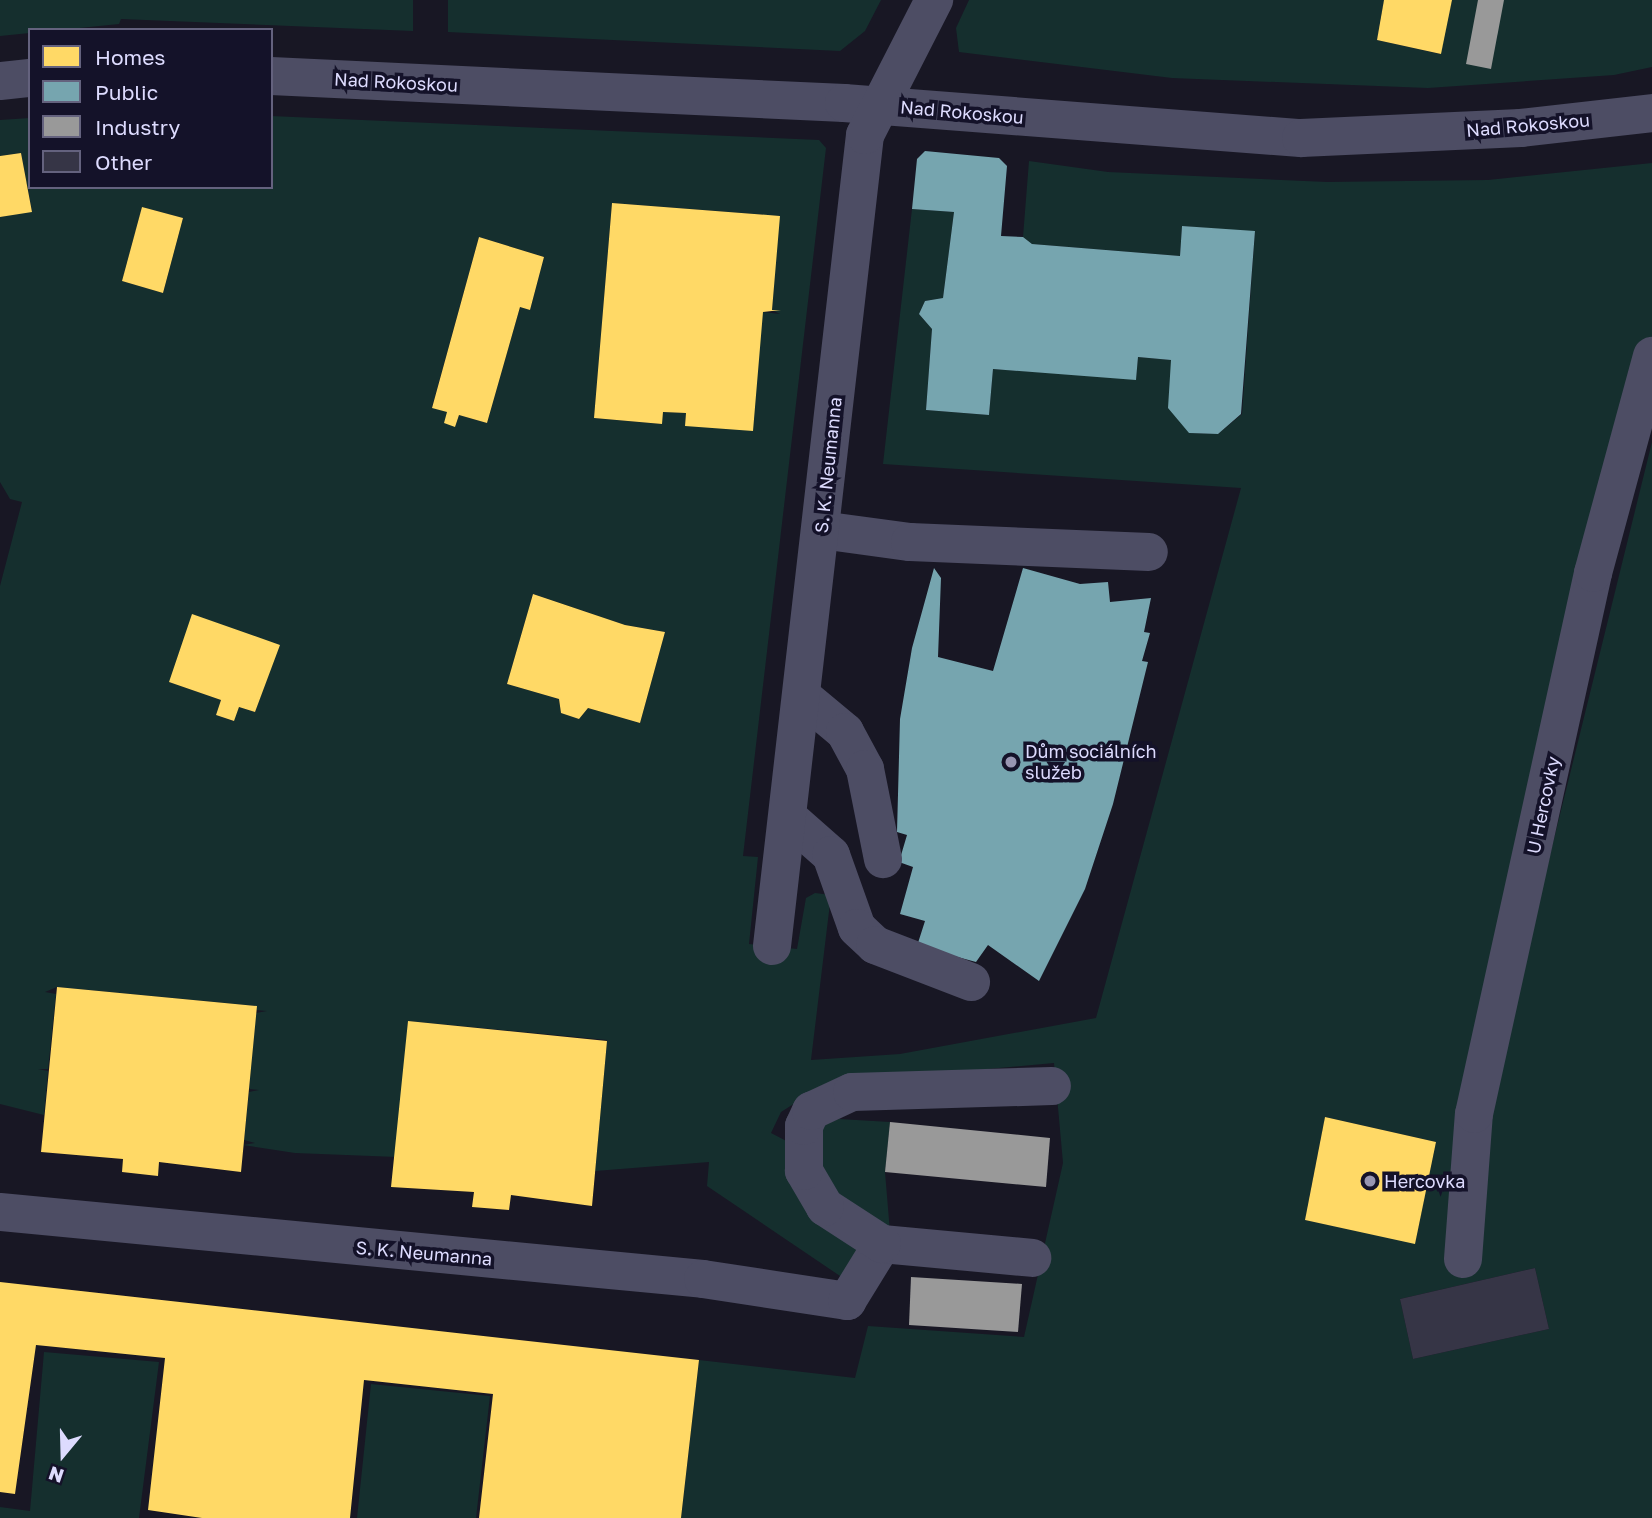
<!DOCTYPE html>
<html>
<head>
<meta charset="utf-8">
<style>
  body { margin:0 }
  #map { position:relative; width:1652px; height:1518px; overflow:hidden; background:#181724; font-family:"Golos Text",sans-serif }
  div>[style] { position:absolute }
  .green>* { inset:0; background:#152f2e }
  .homes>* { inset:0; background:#ffd966 }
  .public>* { inset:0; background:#76a5af }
  .industry>* { inset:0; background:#999 }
  .building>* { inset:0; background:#363546 }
  .minor>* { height:38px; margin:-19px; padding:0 19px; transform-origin:19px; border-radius:19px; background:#4d4d64 }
  .dots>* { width:19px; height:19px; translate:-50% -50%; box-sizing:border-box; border:4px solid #141229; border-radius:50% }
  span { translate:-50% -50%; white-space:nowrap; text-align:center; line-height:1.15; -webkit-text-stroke:7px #141229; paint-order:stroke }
  .street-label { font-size:18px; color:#dddbfe }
  .poi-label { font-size:18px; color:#dddbfe }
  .left { translate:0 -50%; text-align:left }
  .legend { position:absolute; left:28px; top:28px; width:245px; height:161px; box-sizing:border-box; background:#141229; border:2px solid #64627e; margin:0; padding:9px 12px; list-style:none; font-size:21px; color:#dddbfe }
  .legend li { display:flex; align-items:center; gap:14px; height:35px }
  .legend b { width:35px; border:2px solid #64627e }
  .north { position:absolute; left:28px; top:1420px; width:70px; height:70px; -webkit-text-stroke:5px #141229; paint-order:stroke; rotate:199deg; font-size:19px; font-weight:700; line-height:28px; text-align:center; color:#dddbfe }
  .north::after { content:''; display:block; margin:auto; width:24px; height:32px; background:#dddbfe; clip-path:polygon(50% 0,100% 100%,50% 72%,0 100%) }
</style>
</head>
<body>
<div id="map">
  <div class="green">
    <i style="clip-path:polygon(0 0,413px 0,413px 31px,121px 19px,119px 24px,0 36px)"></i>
    <i style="clip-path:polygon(448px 0,881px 0,865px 31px,840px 51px,448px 32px)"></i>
    <i style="clip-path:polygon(969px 0,1384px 0,1377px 40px,1440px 54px,1452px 0,1652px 0,1652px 67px,1614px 75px,1428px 88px,1172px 78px,959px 52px,956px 28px)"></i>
    <i style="clip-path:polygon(evenodd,271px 116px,819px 140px,826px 148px,743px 856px,758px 857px,749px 944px,797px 949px,806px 898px,815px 893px,831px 895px,811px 1060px,900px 1054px,1096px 1018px,1241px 488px,883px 464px,912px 209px,954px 212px,943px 298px,925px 301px,919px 314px,932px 329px,926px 410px,989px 415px,993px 369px,1136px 379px,1138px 357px,1171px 360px,1189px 433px,1218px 434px,1242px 414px,1255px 232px,1182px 226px,1180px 256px,1032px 244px,1023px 237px,1029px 161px,1108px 172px,1327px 182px,1488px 180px,1652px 163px,1652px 336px,1465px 1091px,1490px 1098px,1652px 442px,1652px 1518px,681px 1518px,699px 1360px,855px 1378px,868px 1326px,1024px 1337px,1063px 1163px,1054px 1063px,846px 1082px,803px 1098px,781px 1112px,771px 1133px,794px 1145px,866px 1243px,843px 1278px,707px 1186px,709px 1162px,595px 1171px,607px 1040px,408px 1021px,397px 1157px,295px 1153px,243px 1145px,255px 1143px,244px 1140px,249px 1092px,259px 1090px,249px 1089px,256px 1013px,267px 1011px,256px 1010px,256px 1006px,57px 987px,45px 992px,56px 994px,48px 1069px,38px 1069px,48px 1071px,44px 1115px,0 1104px,0 586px,22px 502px,10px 499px,0 482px,0 217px,32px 211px,21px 153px,0 156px,0 120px,30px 118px,30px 187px,271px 187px,271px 116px,612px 203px,779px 216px,772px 310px,780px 314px,763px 312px,685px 426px,686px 413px,663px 412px,661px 424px,594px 418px,612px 203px,271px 116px,142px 207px,183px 218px,163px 293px,122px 281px,142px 207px,271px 116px,479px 237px,544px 257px,530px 310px,520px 307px,487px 423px,459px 415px,455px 427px,447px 412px,432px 407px,479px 237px,271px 116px,533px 594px,625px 625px,665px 632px,640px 723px,588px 708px,579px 719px,561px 713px,559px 699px,507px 684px,533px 594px,271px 116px,279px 645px,255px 712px,239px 707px,233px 721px,216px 715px,221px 700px,169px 682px,279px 645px,271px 116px,1325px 1117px,1436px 1142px,1415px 1243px,1305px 1220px,1325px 1117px,271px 116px,1535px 1268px,1549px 1329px,1413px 1359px,1400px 1299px,1535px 1268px)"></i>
    <i style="clip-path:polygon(839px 1119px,890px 1122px,885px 1172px,890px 1232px,835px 1197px,816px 1171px,820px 1126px)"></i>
    <i style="clip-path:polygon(44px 1352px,159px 1362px,139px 1518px,0 1518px,0 1507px,30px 1511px)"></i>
    <i style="clip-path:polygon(371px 1384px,490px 1396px,476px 1518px,357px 1518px)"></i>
  </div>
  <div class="homes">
    <i style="clip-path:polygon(1384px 0,1452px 0,1441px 54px,1377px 40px)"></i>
    <i style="clip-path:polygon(21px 153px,32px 212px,0 217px,0 156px)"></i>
    <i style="clip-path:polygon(612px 203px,780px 216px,772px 310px,781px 310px,763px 312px,753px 431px,685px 426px,686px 413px,663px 412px,662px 424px,594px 418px)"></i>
    <i style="clip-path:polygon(142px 207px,183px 218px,163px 293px,122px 281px)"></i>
    <i style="clip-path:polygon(479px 237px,544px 257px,530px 310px,520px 307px,487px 423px,459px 415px,455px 427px,444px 423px,447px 412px,432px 408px)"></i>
    <i style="clip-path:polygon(533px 594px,625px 625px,665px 632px,640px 723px,588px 708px,579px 719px,561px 713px,559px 699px,507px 684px)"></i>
    <i style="clip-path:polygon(192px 614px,280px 645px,255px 712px,239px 707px,234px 721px,216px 715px,221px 700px,169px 682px)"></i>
    <i style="clip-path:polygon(57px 987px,257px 1006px,241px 1172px,159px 1162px,158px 1176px,122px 1172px,123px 1159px,41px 1152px)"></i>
    <i style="clip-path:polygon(408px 1021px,607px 1041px,592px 1206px,511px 1195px,509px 1210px,472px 1207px,474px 1192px,391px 1187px)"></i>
    <i style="clip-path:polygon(1325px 1117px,1436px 1142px,1415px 1244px,1305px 1220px)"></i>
    <i style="clip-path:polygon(0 1282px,699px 1360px,681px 1518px,479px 1518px,493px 1394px,364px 1380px,350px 1518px,202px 1518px,148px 1510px,165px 1358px,36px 1345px,15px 1494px,0 1492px)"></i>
  </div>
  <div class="public">
    <i style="clip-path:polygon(925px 151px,999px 158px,1007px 166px,1001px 236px,1023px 237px,1032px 244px,1180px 256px,1182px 226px,1255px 231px,1241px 414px,1218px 434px,1189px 433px,1168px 408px,1171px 360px,1138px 357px,1136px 380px,993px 369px,989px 415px,926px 410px,932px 329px,919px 314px,925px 301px,943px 298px,954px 212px,912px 209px,917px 159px)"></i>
    <i style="clip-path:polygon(934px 568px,941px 578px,938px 657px,993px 671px,1023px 568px,1080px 584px,1108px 582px,1110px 602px,1151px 598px,1144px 632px,1150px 633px,1142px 661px,1148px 662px,1113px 804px,1085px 889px,1039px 981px,988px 945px,976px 962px,917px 946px,925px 921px,900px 914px,913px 867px,899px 862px,907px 835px,897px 832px,900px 719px,912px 648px)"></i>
  </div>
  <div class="industry">
    <i style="clip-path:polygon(1478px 0,1504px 0,1491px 69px,1466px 64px)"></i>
    <i style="clip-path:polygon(890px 1122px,1050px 1138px,1046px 1187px,885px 1172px)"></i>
    <i style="clip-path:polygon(911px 1277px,1022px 1284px,1018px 1332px,909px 1325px)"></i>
  </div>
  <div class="building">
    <i style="clip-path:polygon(1535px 1268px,1549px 1329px,1413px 1359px,1400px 1299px)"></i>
  </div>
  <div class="minor">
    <i style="left:271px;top:76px;width:574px;rotate:2.7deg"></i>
    <i style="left:844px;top:103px;width:458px;rotate:4.4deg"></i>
    <i style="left:1301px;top:138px;width:220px;rotate:-2.6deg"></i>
    <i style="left:1521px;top:128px;width:132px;rotate:-6.5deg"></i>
    <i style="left:0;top:81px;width:30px;rotate:-6deg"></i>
    <i style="left:821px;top:530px;width:90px;rotate:7.7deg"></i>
    <i style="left:910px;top:542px;width:239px;rotate:2.4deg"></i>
    <i style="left:802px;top:696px;width:56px;rotate:39.9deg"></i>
    <i style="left:845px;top:732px;width:42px;rotate:61.6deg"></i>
    <i style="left:865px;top:769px;width:92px;rotate:78.7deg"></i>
    <i style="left:789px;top:818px;width:56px;rotate:41.4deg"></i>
    <i style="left:831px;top:855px;width:77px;rotate:70.4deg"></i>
    <i style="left:857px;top:928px;width:25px;rotate:43deg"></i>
    <i style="left:875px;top:945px;width:103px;rotate:21.1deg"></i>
    <i style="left:772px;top:946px;width:816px;rotate:-83.46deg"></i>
    <i style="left:865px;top:135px;width:152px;rotate:-62.9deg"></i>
    <i style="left:0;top:1212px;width:706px;rotate:5.44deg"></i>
    <i style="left:703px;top:1279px;width:146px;rotate:8.7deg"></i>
    <i style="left:847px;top:1301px;width:67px;rotate:-58.4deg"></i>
    <i style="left:882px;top:1244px;width:151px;rotate:5.3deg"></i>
    <i style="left:882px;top:1244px;width:68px;rotate:-147deg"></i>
    <i style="left:825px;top:1207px;width:42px;rotate:-120.3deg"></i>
    <i style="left:804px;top:1171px;width:45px;rotate:-90deg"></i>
    <i style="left:804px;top:1126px;width:17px;rotate:-65deg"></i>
    <i style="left:811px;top:1111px;width:45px;rotate:-24.9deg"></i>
    <i style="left:852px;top:1092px;width:200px;rotate:-1.7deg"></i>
    <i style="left:1463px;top:1259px;width:145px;rotate:-85.7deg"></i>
    <i style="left:1474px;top:1114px;width:554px;rotate:-77.59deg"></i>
    <i style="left:1593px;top:573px;width:225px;rotate:-74.8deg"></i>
  </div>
  <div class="dots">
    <i style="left:1011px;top:762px;background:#9896b2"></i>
    <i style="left:1370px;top:1181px;background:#9896b2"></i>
  </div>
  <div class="street-label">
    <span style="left:396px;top:82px;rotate:3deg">Nad Rokoskou</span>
    <span style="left:962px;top:112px;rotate:5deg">Nad Rokoskou</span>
    <span style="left:1528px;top:125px;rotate:-5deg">Nad Rokoskou</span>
    <span style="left:828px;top:465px;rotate:-84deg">S. K. Neumanna</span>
    <span style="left:1543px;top:805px;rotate:-78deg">U Hercovky</span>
    <span style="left:424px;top:1253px;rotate:5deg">S. K. Neumanna</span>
  </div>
  <div class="poi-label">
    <span class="left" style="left:1025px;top:762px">Dům sociálních<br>služeb</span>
    <span class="left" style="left:1384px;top:1181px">Hercovka</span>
  </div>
  <ul class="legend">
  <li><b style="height:19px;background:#ffd966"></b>Homes</li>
  <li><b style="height:19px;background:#76a5af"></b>Public</li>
  <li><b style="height:19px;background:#999"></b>Industry</li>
  <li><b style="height:19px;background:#363546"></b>Other</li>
  </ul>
  <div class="north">N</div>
</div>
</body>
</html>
